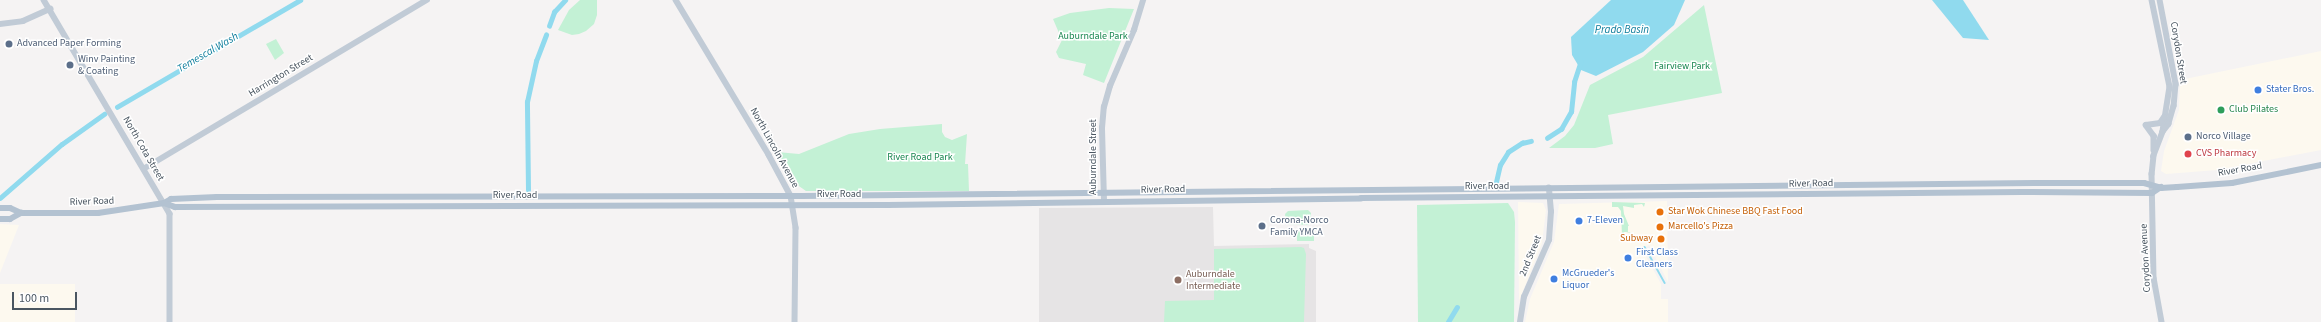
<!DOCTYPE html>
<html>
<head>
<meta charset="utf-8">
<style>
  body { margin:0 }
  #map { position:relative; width:2321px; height:322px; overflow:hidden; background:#f5f3f3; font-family:"Source Sans 3",sans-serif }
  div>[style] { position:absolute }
  .commercial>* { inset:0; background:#fdf9ef }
  .education>* { inset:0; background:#e6e4e5 }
  .green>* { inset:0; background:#c3f1d5 }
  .water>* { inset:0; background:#90daee }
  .stream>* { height:1.5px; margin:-0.75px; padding:0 0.75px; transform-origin:0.75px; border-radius:0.75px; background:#90daee }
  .canal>* { height:4.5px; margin:-2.25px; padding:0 2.25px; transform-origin:2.25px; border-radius:2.25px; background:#90daee }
  .secondary>* { height:5.5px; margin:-2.75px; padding:0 2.75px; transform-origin:2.75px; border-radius:2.75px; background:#c1cbd6 }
  .primary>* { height:6px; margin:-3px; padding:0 3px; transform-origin:3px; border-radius:3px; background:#b3c2d1 }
  .dots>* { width:11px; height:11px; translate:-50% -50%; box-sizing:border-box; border:2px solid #fff; border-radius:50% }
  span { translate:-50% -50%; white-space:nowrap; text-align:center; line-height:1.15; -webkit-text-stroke:3px #fff; paint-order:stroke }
  .park-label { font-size:10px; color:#17864f }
  .service-label { font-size:10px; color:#4e5e75 }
  .left { translate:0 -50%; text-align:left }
  .street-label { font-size:10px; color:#4a5661 }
  .shop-label { font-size:10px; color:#366cbe }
  .leisure-label { font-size:10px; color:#27864d }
  .health-label { font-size:10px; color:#be3a42 }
  .food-label { font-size:10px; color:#c56008 }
  .right { translate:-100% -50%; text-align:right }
  .education-label { font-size:10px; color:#785e54 }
  .water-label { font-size:11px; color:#0c7c9b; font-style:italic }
  .scale { position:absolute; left:12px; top:292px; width:65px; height:18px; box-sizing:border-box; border:2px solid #4a5661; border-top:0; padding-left:5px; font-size:12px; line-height:14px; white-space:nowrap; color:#4a5661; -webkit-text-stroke:3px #fff; paint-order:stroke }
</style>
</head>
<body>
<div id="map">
  <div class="commercial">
    <i style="clip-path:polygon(2321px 51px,2321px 150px,2217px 170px,2166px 174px,2161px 171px,2164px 151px,2179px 110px,2180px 80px)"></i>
    <i style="clip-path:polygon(1667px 201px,1668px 282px,1649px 245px,1642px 249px,1661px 284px,1661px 299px,1668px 299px,1668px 322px,1525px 322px,1530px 299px,1554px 242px,1559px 204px)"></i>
    <i style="clip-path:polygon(1518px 202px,1543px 203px,1546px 210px,1542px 243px,1519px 301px)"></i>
    <i style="clip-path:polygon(0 224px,19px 225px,0 273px)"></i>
    <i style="clip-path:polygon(0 284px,75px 284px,75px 322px,0 322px)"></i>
  </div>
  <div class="education">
    <i style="clip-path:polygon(1213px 207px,1214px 246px,1309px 244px,1309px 248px,1316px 251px,1316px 322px,1039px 322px,1039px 208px)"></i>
  </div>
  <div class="green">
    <i style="clip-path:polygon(580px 0,597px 0,597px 15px,594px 24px,586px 31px,579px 34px,572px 35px,558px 30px,569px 10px)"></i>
    <i style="clip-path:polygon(1704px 5px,1722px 93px,1608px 115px,1613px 144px,1595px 148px,1549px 148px,1565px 136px,1574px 125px,1590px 85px,1643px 57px)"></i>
    <i style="clip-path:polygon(1109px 8px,1134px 9px,1104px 83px,1083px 75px,1086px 64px,1059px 58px,1056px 52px,1062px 40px,1053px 19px,1070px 13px)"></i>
    <i style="clip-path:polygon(276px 39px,284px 53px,275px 60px,266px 44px)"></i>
    <i style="clip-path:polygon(942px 124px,942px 132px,945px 137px,952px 140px,967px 134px,965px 164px,968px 164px,969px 191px,806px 191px,796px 184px,777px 152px,799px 154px,849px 134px,880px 129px)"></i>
    <i style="clip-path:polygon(1612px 202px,1645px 203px,1644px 207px,1642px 204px,1634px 205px,1634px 208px,1623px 206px,1624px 214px,1629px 226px,1628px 226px,1628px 232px,1632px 233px,1631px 236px,1630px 233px,1626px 232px,1624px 232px,1625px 237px,1622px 236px,1621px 211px,1618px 207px,1612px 207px)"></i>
    <i style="clip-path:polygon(1508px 203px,1514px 212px,1515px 222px,1514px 322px,1418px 322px,1417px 205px)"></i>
    <i style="clip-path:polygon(1308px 210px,1311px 213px,1311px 222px,1308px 225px,1286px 224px,1285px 214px,1288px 211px)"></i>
    <i style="clip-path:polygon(1297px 231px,1314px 231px,1314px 241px,1297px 241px)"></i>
    <i style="clip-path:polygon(1301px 247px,1304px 248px,1306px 254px,1304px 322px,1164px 322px,1165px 301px,1214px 300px,1214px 249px)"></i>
  </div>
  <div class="water">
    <i style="clip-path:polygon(1611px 0,1685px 0,1674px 25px,1643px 52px,1596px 76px,1581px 70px,1572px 55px,1571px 37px)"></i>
    <i style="clip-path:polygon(1932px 0,1963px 0,1989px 40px,1963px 38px)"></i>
  </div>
  <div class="stream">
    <i style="left:1645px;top:247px;width:41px;rotate:60.9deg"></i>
  </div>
  <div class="canal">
    <i style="left:549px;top:26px;width:15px;rotate:-70deg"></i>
    <i style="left:554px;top:12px;width:16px;rotate:-47deg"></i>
    <i style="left:117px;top:107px;width:212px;rotate:-30.3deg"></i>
    <i style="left:1547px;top:138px;width:17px;rotate:-33deg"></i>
    <i style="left:1561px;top:129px;width:20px;rotate:-60deg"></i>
    <i style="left:1571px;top:112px;width:30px;rotate:-84deg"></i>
    <i style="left:1574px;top:82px;width:22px;rotate:-72deg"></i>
    <i style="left:1496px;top:182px;width:17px;rotate:-77deg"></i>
    <i style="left:1500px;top:165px;width:15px;rotate:-58deg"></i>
    <i style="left:1508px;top:152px;width:17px;rotate:-33deg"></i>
    <i style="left:1522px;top:143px;width:9px;rotate:-13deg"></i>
    <i style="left:528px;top:190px;width:88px;rotate:-90.7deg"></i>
    <i style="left:527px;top:102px;width:42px;rotate:-77.6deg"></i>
    <i style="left:536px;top:61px;width:28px;rotate:-69deg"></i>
    <i style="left:0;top:198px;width:82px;rotate:-41.1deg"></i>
    <i style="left:62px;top:144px;width:52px;rotate:-35.5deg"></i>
    <i style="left:1448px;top:322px;width:17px;rotate:-59deg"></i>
  </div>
  <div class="secondary">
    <i style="left:44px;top:0;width:248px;rotate:59.5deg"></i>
    <i style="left:170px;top:214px;width:108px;rotate:90deg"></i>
    <i style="left:676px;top:0;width:181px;rotate:59deg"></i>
    <i style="left:769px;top:155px;width:47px;rotate:61.8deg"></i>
    <i style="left:791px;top:196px;width:32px;rotate:81deg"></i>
    <i style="left:796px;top:228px;width:94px;rotate:90.6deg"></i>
    <i style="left:2152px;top:0;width:89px;rotate:78.3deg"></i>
    <i style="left:2170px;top:87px;width:45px;rotate:99deg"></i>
    <i style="left:2160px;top:0;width:86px;rotate:79.2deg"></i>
    <i style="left:2176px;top:84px;width:22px;rotate:95deg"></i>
    <i style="left:2174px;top:106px;width:19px;rotate:106deg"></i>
    <i style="left:2169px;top:124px;width:10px;rotate:127deg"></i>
    <i style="left:2163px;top:132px;width:26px;rotate:111deg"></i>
    <i style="left:2154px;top:156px;width:18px;rotate:96deg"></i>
    <i style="left:2152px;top:174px;width:104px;rotate:88.9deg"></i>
    <i style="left:2154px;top:278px;width:45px;rotate:79.7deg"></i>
    <i style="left:0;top:24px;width:23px;rotate:-7deg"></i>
    <i style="left:23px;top:21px;width:30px;rotate:-24deg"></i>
    <i style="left:2146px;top:125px;width:14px;rotate:-8deg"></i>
    <i style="left:2160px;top:123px;width:7px;rotate:-56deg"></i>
    <i style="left:2146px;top:125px;width:14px;rotate:54deg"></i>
    <i style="left:2154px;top:136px;width:14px;rotate:90deg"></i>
    <i style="left:145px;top:168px;width:328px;rotate:-30.8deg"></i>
    <i style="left:1104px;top:201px;width:73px;rotate:-91.6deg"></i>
    <i style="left:1102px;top:128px;width:21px;rotate:-85deg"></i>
    <i style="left:1104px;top:107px;width:22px;rotate:-74deg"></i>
    <i style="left:1110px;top:86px;width:61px;rotate:-66.8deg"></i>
    <i style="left:1134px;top:30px;width:31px;rotate:-73deg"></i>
    <i style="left:1520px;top:322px;width:25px;rotate:-81deg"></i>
    <i style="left:1524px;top:297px;width:62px;rotate:-66.3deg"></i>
    <i style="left:1549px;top:240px;width:28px;rotate:-86deg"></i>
    <i style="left:1551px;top:212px;width:24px;rotate:-95deg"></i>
  </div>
  <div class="primary">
    <i style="left:164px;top:203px;width:8px;rotate:-30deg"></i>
    <i style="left:171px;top:199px;width:46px;rotate:-2.5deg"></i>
    <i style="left:217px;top:197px;width:585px;rotate:-0.1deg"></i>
    <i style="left:802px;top:196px;width:1237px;rotate:-0.6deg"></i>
    <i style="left:2039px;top:183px;width:105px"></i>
    <i style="left:2144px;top:183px;width:18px;rotate:16deg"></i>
    <i style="left:2161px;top:188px;width:16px;rotate:-4deg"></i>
    <i style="left:2177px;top:187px;width:55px;rotate:-4.2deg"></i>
    <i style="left:2232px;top:183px;width:91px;rotate:-11.4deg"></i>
    <i style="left:0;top:208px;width:10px"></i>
    <i style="left:10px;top:208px;width:12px;rotate:24deg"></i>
    <i style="left:21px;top:213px;width:77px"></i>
    <i style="left:98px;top:213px;width:67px;rotate:-8.6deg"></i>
    <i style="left:164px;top:203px;width:12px;rotate:20deg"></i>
    <i style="left:175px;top:207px;width:713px;rotate:-0.16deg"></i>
    <i style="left:888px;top:205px;width:473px;rotate:-0.8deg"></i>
    <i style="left:1361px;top:198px;width:660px;rotate:-0.52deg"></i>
    <i style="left:2021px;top:192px;width:131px;rotate:0.4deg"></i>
    <i style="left:2152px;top:193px;width:11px;rotate:-34deg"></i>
    <i style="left:0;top:219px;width:10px"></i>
    <i style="left:10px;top:219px;width:13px;rotate:-29deg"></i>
  </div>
  <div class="dots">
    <i style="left:9px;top:44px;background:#5c6f8a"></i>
    <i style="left:70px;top:65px;background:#5c6f8a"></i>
    <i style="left:2258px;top:90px;background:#3f7fe0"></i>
    <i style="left:2221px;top:110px;background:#2e9e5b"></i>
    <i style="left:2188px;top:137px;background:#5c6f8a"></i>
    <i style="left:2188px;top:154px;background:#e0444e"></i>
    <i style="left:1660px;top:212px;background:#e8710a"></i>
    <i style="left:1579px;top:221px;background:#3f7fe0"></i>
    <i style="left:1262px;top:226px;background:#5c6f8a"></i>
    <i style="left:1660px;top:227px;background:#e8710a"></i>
    <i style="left:1661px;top:239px;background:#e8710a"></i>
    <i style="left:1628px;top:258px;background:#3f7fe0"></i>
    <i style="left:1554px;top:279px;background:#3f7fe0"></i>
    <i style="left:1178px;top:280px;background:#8d6e63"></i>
  </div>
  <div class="park-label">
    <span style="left:1093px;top:37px">Auburndale Park</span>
    <span style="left:1682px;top:67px">Fairview Park</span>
    <span style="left:920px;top:158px">River Road Park</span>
  </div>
  <div class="service-label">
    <span class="left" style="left:17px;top:44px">Advanced Paper Forming</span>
    <span class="left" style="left:78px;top:65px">Winv Painting<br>&amp; Coating</span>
    <span class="left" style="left:2196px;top:137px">Norco Village</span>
    <span class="left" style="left:1270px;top:226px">Corona-Norco<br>Family YMCA</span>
  </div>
  <div class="street-label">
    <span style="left:2178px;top:53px;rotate:81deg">Corydon Street</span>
    <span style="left:281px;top:76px;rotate:-31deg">Harrington Street</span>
    <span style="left:774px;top:148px;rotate:61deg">North Lincoln Avenue</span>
    <span style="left:143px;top:149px;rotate:60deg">North Cota Street</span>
    <span style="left:1094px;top:157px;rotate:-90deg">Auburndale Street</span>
    <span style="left:2240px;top:170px;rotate:-10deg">River Road</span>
    <span style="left:1811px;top:184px;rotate:-1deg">River Road</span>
    <span style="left:1487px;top:187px">River Road</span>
    <span style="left:1163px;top:190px;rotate:-1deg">River Road</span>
    <span style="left:839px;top:195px">River Road</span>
    <span style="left:515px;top:196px">River Road</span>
    <span style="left:92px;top:202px;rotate:-2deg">River Road</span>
    <span style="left:1531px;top:256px;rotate:-68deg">2nd Street</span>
    <span style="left:2146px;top:258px;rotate:-93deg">Corydon Avenue</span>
  </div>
  <div class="shop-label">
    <span class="left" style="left:2266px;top:90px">Stater Bros.</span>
    <span class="left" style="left:1587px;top:221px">7-Eleven</span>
    <span class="left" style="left:1636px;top:258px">First Class<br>Cleaners</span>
    <span class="left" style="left:1562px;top:279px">McGrueder's<br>Liquor</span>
  </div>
  <div class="leisure-label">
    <span class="left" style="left:2229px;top:110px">Club Pilates</span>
  </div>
  <div class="health-label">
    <span class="left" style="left:2196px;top:154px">CVS Pharmacy</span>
  </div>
  <div class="food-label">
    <span class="left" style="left:1668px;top:212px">Star Wok Chinese BBQ Fast Food</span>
    <span class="left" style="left:1668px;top:227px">Marcello's Pizza</span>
    <span class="right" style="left:1653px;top:239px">Subway</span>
  </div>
  <div class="education-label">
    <span class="left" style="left:1186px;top:280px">Auburndale<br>Intermediate</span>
  </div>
  <div class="water-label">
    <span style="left:1622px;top:30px">Prado Basin</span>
    <span style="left:208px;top:53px;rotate:-30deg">Temescal Wash</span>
  </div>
  <div class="scale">100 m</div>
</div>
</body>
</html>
